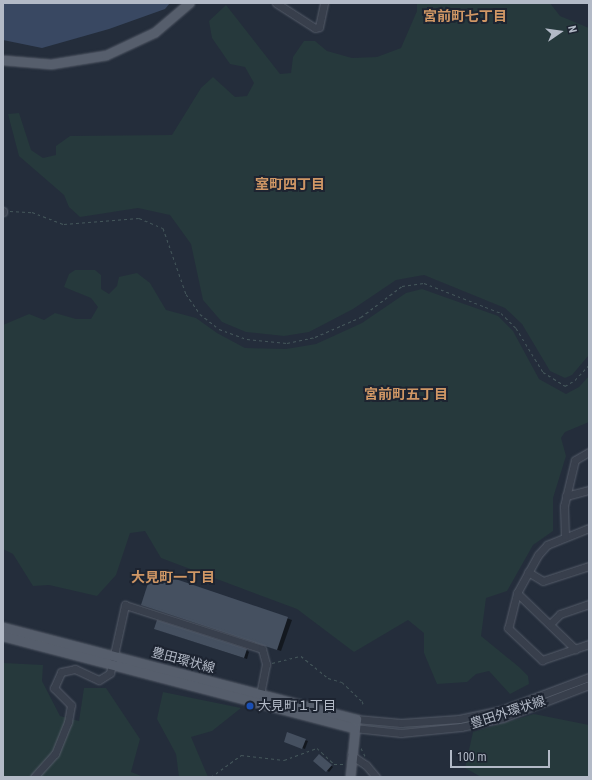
<!DOCTYPE html>
<html>
<head>
<meta charset="utf-8">
<style>
  body { margin:0 }
  #map { position:relative; width:592px; height:780px; overflow:hidden; background:#242d3b; font-family:"Roboto Condensed","Noto Sans JP",sans-serif }
  div>[style] { position:absolute }
  .green>* { inset:0; background:#26393c }
  .water>* { inset:0; background:#394862 }
  .shadow>* { inset:0; background:#0007 }
  .building>* { inset:0; background:#455060 }
  .path>* { height:1px; margin-top:-0.5px; transform-origin:0; background:repeating-linear-gradient(90deg,#44565a 0 3px,transparent 0 6px) }
  .roads { filter:drop-shadow(0 0 1px #565d6a) drop-shadow(0 0 1px #565d6a) }
  .minor>* { height:7px; margin:-3.5px; padding:0 3.5px; transform-origin:3.5px; border-radius:3.5px; background:#383f4c }
  .major>* { height:9px; margin:-4.5px; padding:0 4.5px; transform-origin:4.5px; border-radius:4.5px; background:#565e6c }
  .dots>* { width:11px; height:11px; translate:-50% -50%; box-sizing:border-box; border:2px solid #1d2431; border-radius:50% }
  span { translate:-50% -50%; white-space:nowrap; text-align:center; line-height:1.15; -webkit-text-stroke:4px #1d2431; paint-order:stroke }
  .street-label { font-size:13px; color:#b3bac7 }
  .poi-label { font-size:13px; color:#b3bac7 }
  .left { translate:0 -50%; text-align:left }
  .neighbourhood-label { font-size:14px; color:#d09765; font-weight:700 }
  .frame { position:absolute; inset:0; border:4px solid #b3bac7; pointer-events:none }
  .north { position:absolute; left:540px; top:12px; width:40px; height:40px; -webkit-text-stroke:3px #1d2431; paint-order:stroke; rotate:77deg; font-size:11px; font-weight:700; line-height:16px; text-align:center; color:#b3bac7 }
  .north::after { content:''; display:block; margin:auto; width:14px; height:18px; background:#b3bac7; clip-path:polygon(50% 0,100% 100%,50% 72%,0 100%) }
  .scale { position:absolute; left:450px; top:750px; width:100px; height:18px; box-sizing:border-box; border:2px solid #b3bac7; border-top:0; padding-left:5px; font-size:12px; line-height:14px; white-space:nowrap; color:#b3bac7; -webkit-text-stroke:3px #1d2431; paint-order:stroke }
</style>
</head>
<body>
<div id="map">
  <div class="green">
    <i style="clip-path:polygon(417px 3px,550px 3px,560px 16px,589px 28px,589px 355px,572px 375px,565px 378px,550px 371px,522px 324px,505px 308px,424px 275px,396px 280px,353px 309px,309px 332px,284px 336px,246px 332px,222px 322px,203px 300px,191px 244px,170px 215px,138px 208px,80px 217px,69px 207px,64px 195px,19px 156px,8px 114px,19px 113px,31px 150px,43px 158px,56px 155px,56px 146px,70px 136px,172px 135px,201px 88px,213px 77px,235px 97px,247px 96px,254px 83px,245px 67px,230px 64px,212px 38px,209px 21px,226px 5px,280px 74px,291px 73px,293px 57px,304px 41px,315px 41px,327px 51px,352px 58px,377px 57px,401px 48px,417px 11px)"></i>
    <i style="clip-path:polygon(75px 270px,95px 270px,101px 275px,101px 289px,109px 294px,117px 286px,119px 277px,137px 273px,150px 283px,166px 310px,196px 318px,217px 333px,245px 348px,286px 349px,316px 344px,362px 323px,406px 293px,422px 289px,498px 316px,513px 331px,539px 379px,566px 394px,579px 387px,589px 376px,589px 422px,565px 432px,561px 438px,566px 456px,553px 498px,553px 531px,533px 545px,507px 591px,486px 598px,481px 636px,519px 667px,528px 676px,529px 684px,510px 694px,489px 671px,476px 674px,467px 682px,437px 684px,424px 653px,424px 633px,408px 620px,354px 652px,297px 609px,161px 558px,145px 531px,130px 533px,116px 575px,97px 596px,49px 585px,33px 586px,13px 554px,3px 549px,3px 325px,29px 314px,44px 320px,55px 313px,76px 319px,91px 319px,98px 307px,91px 298px,64px 287px,69px 274px)"></i>
    <i style="clip-path:polygon(4px 663px,43px 665px,42px 681px,60px 716px,79px 721px,84px 688px,106px 688px,140px 739px,131px 772px,144px 777px,3px 777px)"></i>
    <i style="clip-path:polygon(163px 692px,241px 708px,212px 731px,191px 737px,208px 777px,179px 777px,176px 754px,157px 719px)"></i>
    <i style="clip-path:polygon(534px 714px,589px 725px,589px 777px,481px 777px,465px 768px,473px 732px)"></i>
  </div>
  <div class="water">
    <i style="clip-path:polygon(3px 3px,170px 3px,165px 9px,109px 29px,42px 48px,3px 40px)"></i>
  </div>
  <div class="shadow">
    <i style="clip-path:polygon(153px 572px,292px 620px,281px 651px,146px 606px)"></i>
    <i style="clip-path:polygon(158px 622px,247px 650px,249px 652px,247px 659px,158px 630px)"></i>
    <i style="clip-path:polygon(305px 740px,308px 741px,305px 749px,288px 743px)"></i>
    <i style="clip-path:polygon(321px 756px,333px 767px,329px 772px,315px 761px)"></i>
  </div>
  <div class="building">
    <i style="clip-path:polygon(152px 571px,288px 617px,277px 650px,141px 605px)"></i>
    <i style="clip-path:polygon(157px 620px,247px 649px,244px 658px,154px 629px)"></i>
    <i style="clip-path:polygon(287px 732px,306px 739px,302px 749px,284px 742px)"></i>
    <i style="clip-path:polygon(319px 754px,332px 765px,326px 772px,313px 761px)"></i>
  </div>
  <div class="path">
    <i style="left:10px;top:211px;width:22px;rotate:3deg"></i>
    <i style="left:32px;top:212px;width:34px;rotate:21deg"></i>
    <i style="left:64px;top:224px;width:75px;rotate:-4.6deg"></i>
    <i style="left:139px;top:218px;width:26px;rotate:23deg"></i>
    <i style="left:163px;top:228px;width:70px;rotate:70.8deg"></i>
    <i style="left:186px;top:294px;width:24px;rotate:55deg"></i>
    <i style="left:200px;top:314px;width:24px;rotate:38deg"></i>
    <i style="left:219px;top:329px;width:30px;rotate:20deg"></i>
    <i style="left:247px;top:339px;width:40px;rotate:5.7deg"></i>
    <i style="left:287px;top:343px;width:29px;rotate:-12deg"></i>
    <i style="left:315px;top:337px;width:50px;rotate:-23.5deg"></i>
    <i style="left:361px;top:317px;width:51px;rotate:-37.1deg"></i>
    <i style="left:402px;top:286px;width:22px;rotate:-8deg"></i>
    <i style="left:424px;top:283px;width:83px;rotate:21.3deg"></i>
    <i style="left:501px;top:313px;width:21px;rotate:45deg"></i>
    <i style="left:516px;top:328px;width:52px;rotate:58.5deg"></i>
    <i style="left:543px;top:372px;width:26px;rotate:32deg"></i>
    <i style="left:565px;top:386px;width:12px;rotate:-31deg"></i>
    <i style="left:575px;top:380px;width:21px;rotate:-47deg"></i>
    <i style="left:272px;top:663px;width:30px;rotate:-14deg"></i>
    <i style="left:301px;top:656px;width:35px;rotate:39deg"></i>
    <i style="left:328px;top:678px;width:15px;rotate:16deg"></i>
    <i style="left:342px;top:682px;width:28px;rotate:44deg"></i>
    <i style="left:362px;top:701px;width:5px;rotate:68deg"></i>
    <i style="left:361px;top:748px;width:9px;rotate:63deg"></i>
    <i style="left:211px;top:777px;width:37px;rotate:-36deg"></i>
    <i style="left:241px;top:755px;width:43px;rotate:6.6deg"></i>
    <i style="left:284px;top:760px;width:35px;rotate:-20deg"></i>
    <i style="left:317px;top:748px;width:23px;rotate:43deg"></i>
    <i style="left:334px;top:764px;width:10px"></i>
  </div>
  <div class="roads">
    <div class="minor">
      <i style="left:276px;top:3px;width:46px;rotate:32.7deg"></i>
      <i style="left:315px;top:28px;width:4px;rotate:-14deg"></i>
      <i style="left:319px;top:27px;width:25px;rotate:-78deg"></i>
      <i style="left:3px;top:211px;width:1px;rotate:90deg"></i>
      <i style="left:566px;top:496px;width:24px;rotate:-15deg"></i>
      <i style="left:589px;top:528px;width:45px;rotate:158deg"></i>
      <i style="left:547px;top:545px;width:13px;rotate:132deg"></i>
      <i style="left:538px;top:555px;width:43px;rotate:118.9deg"></i>
      <i style="left:517px;top:593px;width:36px;rotate:104deg"></i>
      <i style="left:508px;top:628px;width:47px;rotate:43.3deg"></i>
      <i style="left:542px;top:660px;width:50px;rotate:-18.8deg"></i>
      <i style="left:565px;top:536px;width:30px;rotate:-92deg"></i>
      <i style="left:564px;top:506px;width:47px;rotate:-76.6deg"></i>
      <i style="left:575px;top:460px;width:16px;rotate:-30deg"></i>
      <i style="left:528px;top:572px;width:17px;rotate:31deg"></i>
      <i style="left:543px;top:581px;width:48px;rotate:-18.1deg"></i>
      <i style="left:517px;top:593px;width:81px;rotate:44deg"></i>
      <i style="left:550px;top:624px;width:14px;rotate:-45deg"></i>
      <i style="left:560px;top:614px;width:31px;rotate:-19deg"></i>
      <i style="left:356px;top:719px;width:45px;rotate:5.1deg"></i>
      <i style="left:401px;top:723px;width:58px;rotate:-3.9deg"></i>
      <i style="left:459px;top:719px;width:43px;rotate:-12.1deg"></i>
      <i style="left:501px;top:710px;width:94px;rotate:-20.6deg"></i>
      <i style="left:354px;top:728px;width:47px;rotate:6.1deg"></i>
      <i style="left:401px;top:733px;width:60px;rotate:-5.7deg"></i>
      <i style="left:461px;top:727px;width:43px;rotate:-12.1deg"></i>
      <i style="left:503px;top:718px;width:92px;rotate:-21deg"></i>
      <i style="left:351px;top:755px;width:18px;rotate:34deg"></i>
      <i style="left:366px;top:765px;width:16px;rotate:50deg"></i>
      <i style="left:34px;top:777px;width:31px;rotate:-48deg"></i>
      <i style="left:55px;top:754px;width:35px;rotate:-68deg"></i>
      <i style="left:68px;top:722px;width:17px;rotate:-80deg"></i>
      <i style="left:71px;top:705px;width:24px;rotate:-135deg"></i>
      <i style="left:54px;top:688px;width:17px;rotate:-66deg"></i>
      <i style="left:61px;top:672px;width:14px;rotate:-12deg"></i>
      <i style="left:75px;top:669px;width:26px;rotate:25deg"></i>
      <i style="left:99px;top:680px;width:13px;rotate:-32deg"></i>
      <i style="left:110px;top:673px;width:70px;rotate:-77.6deg"></i>
      <i style="left:125px;top:605px;width:144px;rotate:17.8deg"></i>
      <i style="left:262px;top:649px;width:16px;rotate:75deg"></i>
      <i style="left:266px;top:664px;width:31px;rotate:101deg"></i>
    </div>
    <div class="major">
      <i style="left:3px;top:60px;width:48px;rotate:4.8deg"></i>
      <i style="left:51px;top:64px;width:56px;rotate:-9.3deg"></i>
      <i style="left:106px;top:55px;width:54px;rotate:-25.1deg"></i>
      <i style="left:155px;top:32px;width:45px;rotate:-40.5deg"></i>
      <i style="left:3px;top:627px;width:365px;rotate:14.6deg"></i>
      <i style="left:356px;top:719px;width:58px;rotate:95.9deg"></i>
      <i style="left:3px;top:636px;width:363px;rotate:14.7deg"></i>
    </div>
  </div>
  <div class="dots">
    <i style="left:250px;top:706px;background:#1a4fb4"></i>
  </div>
  <div class="street-label">
    <span style="left:183px;top:661px;rotate:15deg">豊田環状線</span>
    <span style="left:508px;top:713px;rotate:-18deg">豊田外環状線</span>
  </div>
  <div class="poi-label">
    <span class="left" style="left:258px;top:706px">大見町１丁目</span>
  </div>
  <div class="neighbourhood-label">
    <span style="left:465px;top:16px">宮前町七丁目</span>
    <span style="left:290px;top:184px">室町四丁目</span>
    <span style="left:406px;top:394px">宮前町五丁目</span>
    <span style="left:173px;top:577px">大見町一丁目</span>
  </div>
  <div class="frame"></div>
  <div class="north">N</div>
  <div class="scale">100 m</div>
</div>
</body>
</html>
